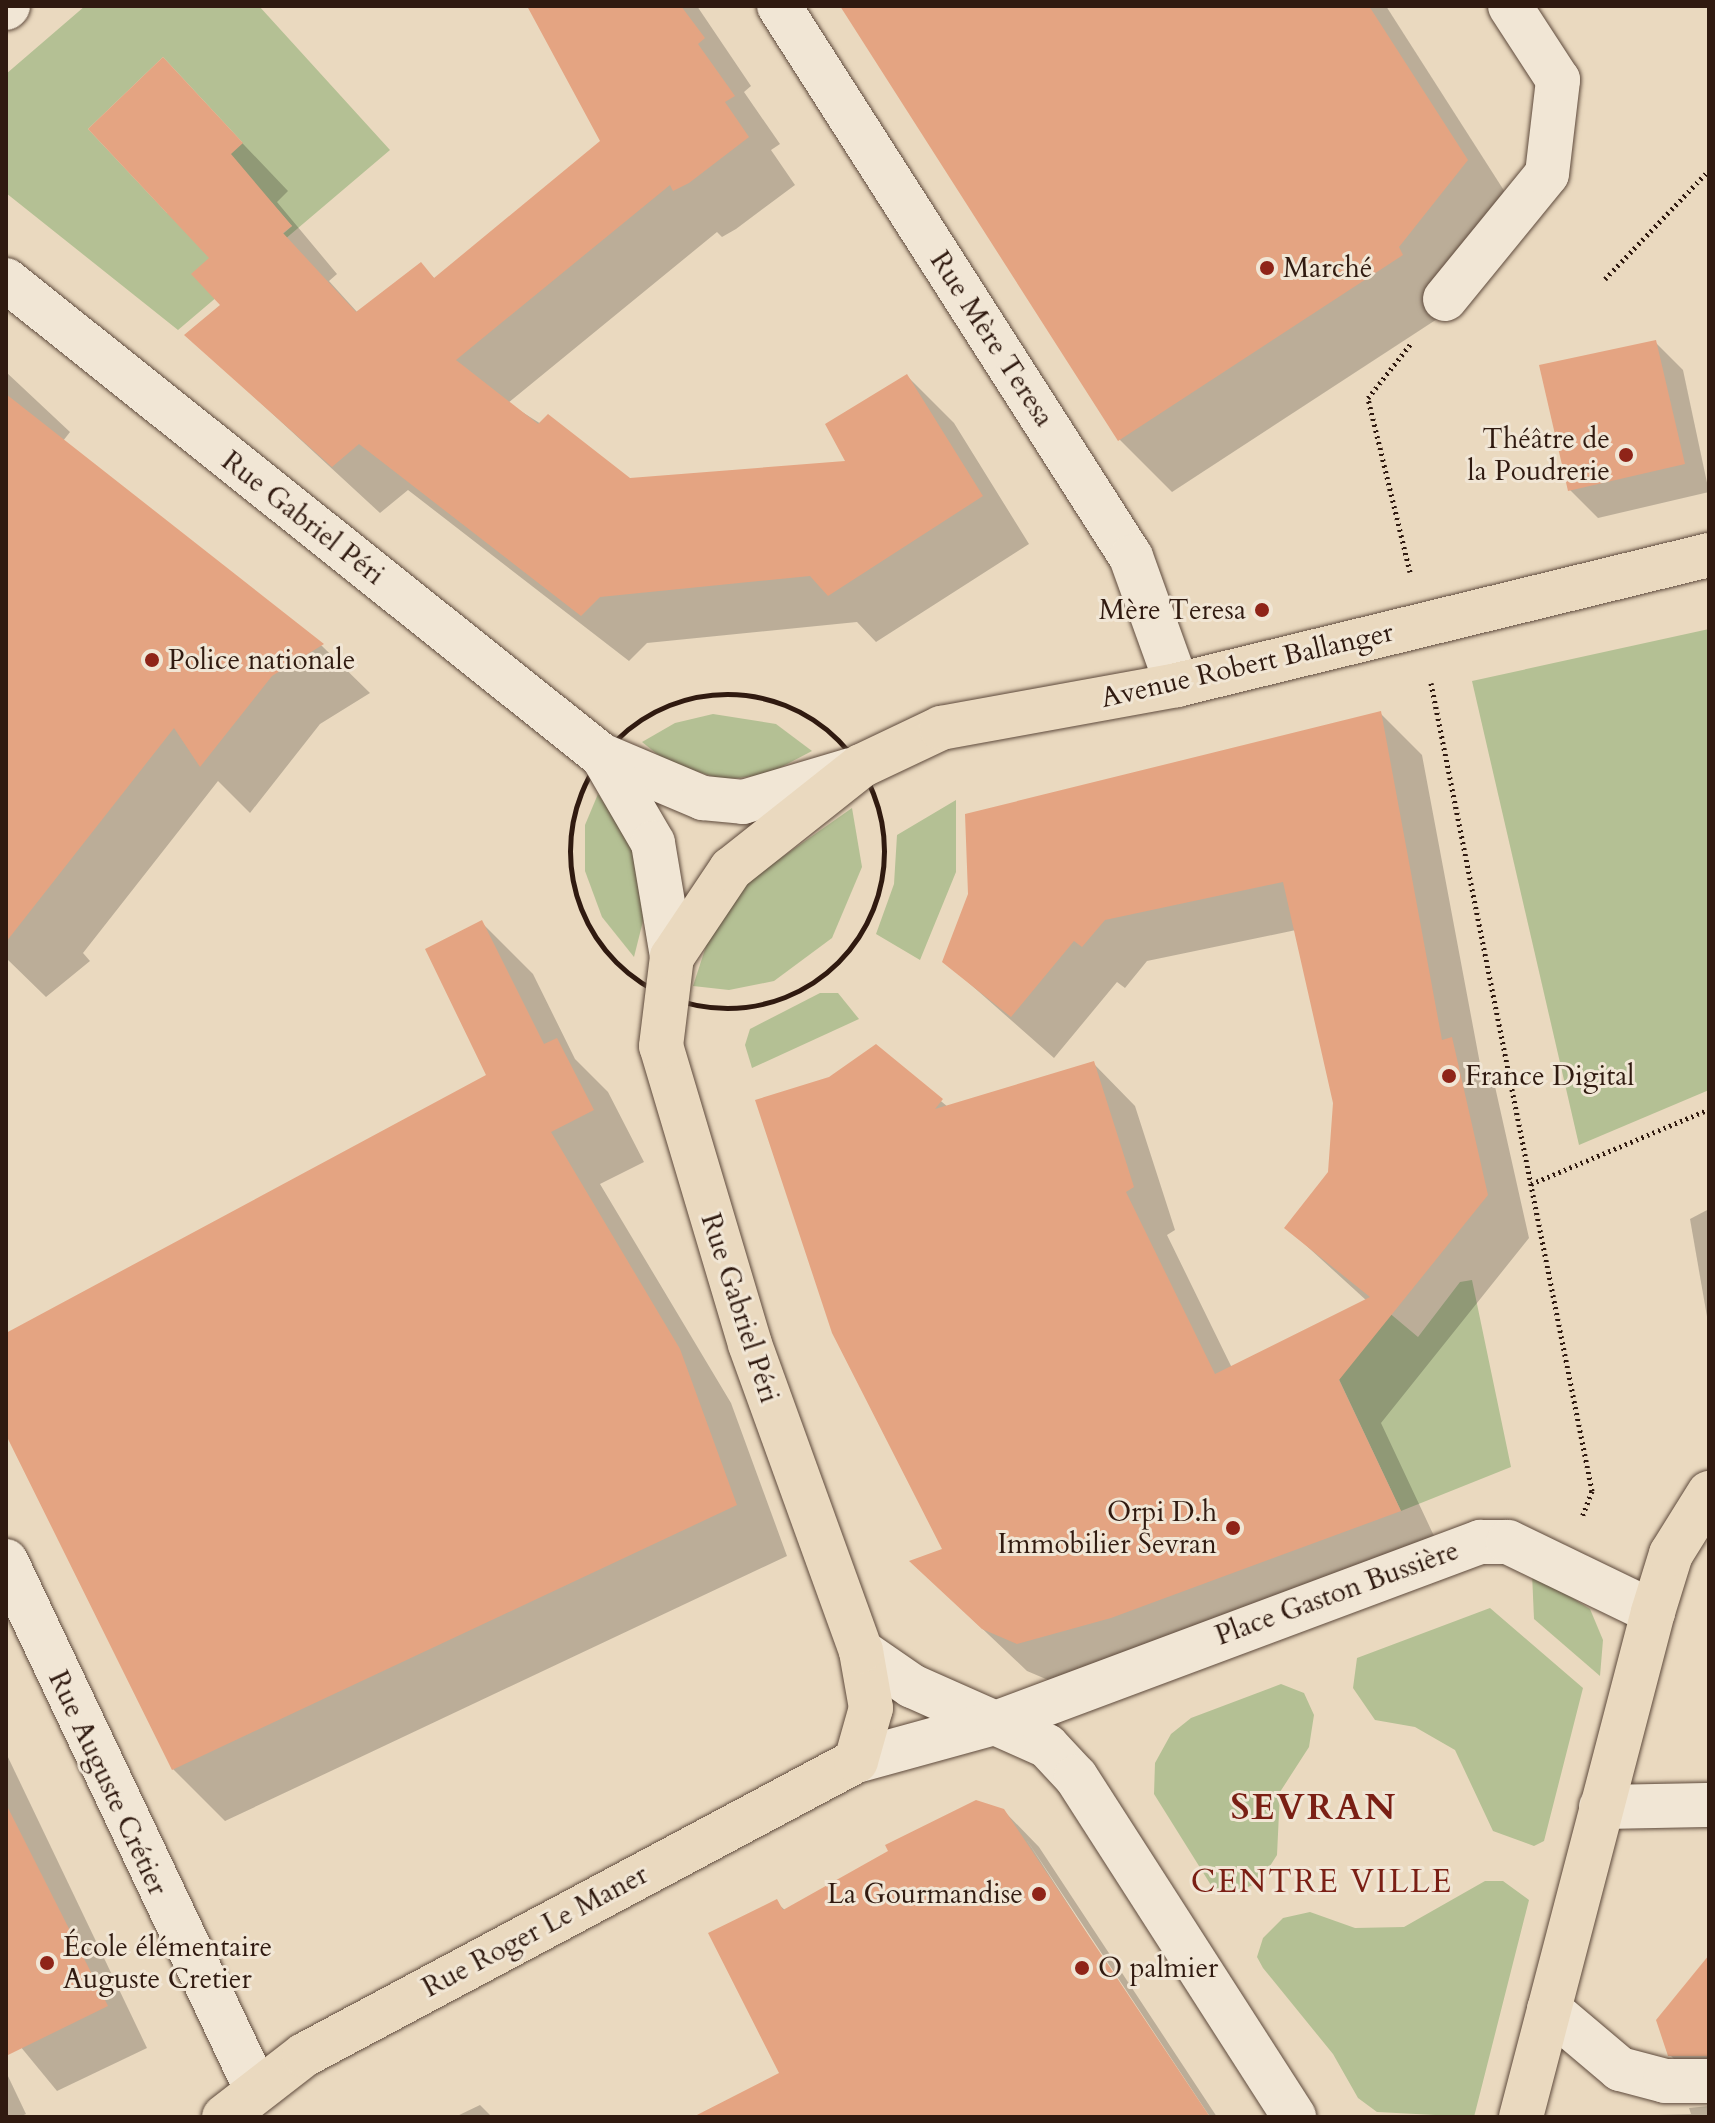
<!DOCTYPE html>
<html>
<head>
<meta charset="utf-8">
<style>
  body { margin:0 }
  #map { position:relative; width:1715px; height:2123px; overflow:hidden; background:#ead9bf; font-family:Cardo,serif }
  div>[style] { position:absolute }
  .green>* { inset:0; background:#b4c094 }
  .shadow>* { inset:0; background:#0003 }
  .building>* { inset:0; background:#e4a482 }
  .path>* { height:5px; margin-top:-2.5px; transform-origin:0; background:repeating-linear-gradient(90deg,#301a10 0 2px,transparent 0 6px) }
  .path>.ring { margin:-2.5px; padding:0; box-sizing:content-box; background:none; border:5px solid #301a10; border-radius:50% }
  .roads { filter:drop-shadow(0 0 2px #5e4a3c) drop-shadow(0 0 2px #5e4a3c) }
  .minor>* { height:44px; margin:-22px; padding:0 22px; transform-origin:22px; border-radius:22px; background:#f1e6d5 }
  .major>* { height:44px; margin:-22px; padding:0 22px; transform-origin:22px; border-radius:22px; background:#ead9bf }
  .dots>* { width:22px; height:22px; translate:-50% -50%; box-sizing:border-box; border:4px solid #f1e6d5; border-radius:50% }
  span { translate:-50% -50%; white-space:nowrap; text-align:center; line-height:1.15; -webkit-text-stroke:6px #f1e6d5; paint-order:stroke }
  .poi-label { font-size:28px; color:#301a10 }
  .left { translate:0 -50%; text-align:left }
  .right { translate:-100% -50%; text-align:right }
  .street-label { font-size:28px; color:#301a10 }
  .quarter-label { font-size:32px; color:#7a1f14; letter-spacing:2px }
  .district-label { font-size:36px; color:#7a1f14; font-weight:700; letter-spacing:2px }
  .frame { position:absolute; inset:0; border:8px solid #301a10; pointer-events:none }
</style>
</head>
<body>
<div id="map">
  <div class="green">
    <i style="clip-path:polygon(evenodd,85px 6px,259px 6px,390px 150px,178px 330px,6px 193px,6px 74px,85px 6px,163px 57px,242px 142px,167px 213px,88px 129px,163px 57px,85px 6px,272px 203px,292px 226px,212px 296px,272px 203px)"></i>
    <i style="clip-path:polygon(1709px 629px,1709px 1090px,1579px 1145px,1472px 681px)"></i>
    <i style="clip-path:polygon(713px 714px,776px 724px,812px 751px,768px 774px,724px 780px,667px 762px,642px 742px,675px 723px)"></i>
    <i style="clip-path:polygon(598px 794px,636px 852px,644px 917px,634px 957px,602px 917px,585px 871px,585px 825px)"></i>
    <i style="clip-path:polygon(956px 800px,956px 872px,920px 960px,876px 934px,894px 884px,897px 835px)"></i>
    <i style="clip-path:polygon(852px 808px,862px 867px,832px 938px,774px 981px,729px 990px,693px 986px,711px 931px,744px 884px)"></i>
    <i style="clip-path:polygon(820px 993px,838px 993px,859px 1019px,752px 1068px,745px 1045px,750px 1029px)"></i>
    <i style="clip-path:polygon(1472px 1280px,1511px 1467px,1401px 1511px,1337px 1375px,1387px 1311px,1418px 1337px,1460px 1282px)"></i>
    <i style="clip-path:polygon(1532px 1573px,1590px 1609px,1603px 1640px,1600px 1676px,1534px 1619px)"></i>
    <i style="clip-path:polygon(1490px 1608px,1583px 1688px,1544px 1841px,1534px 1846px,1493px 1831px,1455px 1750px,1415px 1727px,1375px 1720px,1353px 1688px,1357px 1658px)"></i>
    <i style="clip-path:polygon(1281px 1684px,1304px 1693px,1314px 1715px,1309px 1747px,1280px 1792px,1277px 1855px,1259px 1883px,1228px 1894px,1214px 1890px,1154px 1794px,1155px 1763px,1171px 1734px,1191px 1718px)"></i>
    <i style="clip-path:polygon(1485px 1881px,1503px 1881px,1529px 1900px,1474px 2117px,1377px 2112px,1358px 2098px,1333px 2054px,1263px 1968px,1257px 1957px,1263px 1938px,1283px 1918px,1310px 1912px,1355px 1928px,1404px 1927px)"></i>
  </div>
  <div class="shadow">
    <i style="clip-path:polygon(529px 6px,697px 6px,751px 86px,744px 92px,780px 144px,771px 150px,795px 185px,736px 229px,722px 237px,717px 232px,508px 403px,629px 480px,848px 462px,907px 376px,954px 423px,1029px 544px,876px 642px,857px 622px,647px 643px,629px 661px,408px 490px,380px 513px,187px 335px,223px 305px,163px 60px,288px 191px,277px 202px,337px 274px,329px 281px,358px 313px,421px 265px,435px 279px,603px 141px)"></i>
    <i style="clip-path:polygon(843px 6px,1386px 6px,1519px 214px,1454px 308px,1172px 492px,1120px 440px)"></i>
    <i style="clip-path:polygon(1655px 342px,1683px 370px,1709px 492px,1598px 518px,1570px 490px)"></i>
    <i style="clip-path:polygon(6px 372px,70px 432px,63px 441px,322px 646px,370px 693px,320px 724px,250px 813px,218px 781px,83px 953px,90px 961px,46px 997px,6px 958px)"></i>
    <i style="clip-path:polygon(1380px 713px,1422px 755px,1481px 1069px,1494px 1082px,1529px 1238px,1381px 1423px,1442px 1553px,1060px 1685px,1027px 1671px,912px 1562px,944px 1550px,830px 1079px,876px 1047px,948px 1107px,1093px 1063px,1135px 1106px,1175px 1230px,1167px 1235px,1232px 1368px,1367px 1301px,1287px 1228px,1330px 1173px,1335px 1103px,1296px 930px,1147px 961px,1125px 988px,1117px 982px,1054px 1058px,944px 961px)"></i>
    <i style="clip-path:polygon(481px 922px,533px 974px,575px 1059px,608px 1092px,644px 1162px,600px 1184px,731px 1403px,787px 1556px,225px 1821px,173px 1769px,6px 1431px,6px 1336px,488px 1076px)"></i>
    <i style="clip-path:polygon(1709px 1209px,1709px 1328px,1690px 1219px)"></i>
    <i style="clip-path:polygon(6px 1753px,147px 2048px,57px 2091px,6px 2029px)"></i>
    <i style="clip-path:polygon(1003px 1810px,1039px 1847px,1217px 2117px,1210px 2117px,1026px 1839px,1205px 2117px,750px 2117px,782px 2074px,776px 1902px,786px 1911px)"></i>
    <i style="clip-path:polygon(1709px 1958px,1709px 2082px,1696px 2081px,1670px 2055px)"></i>
    <i style="clip-path:polygon(6px 2072px,26px 2114px,19px 2117px,6px 2117px)"></i>
    <i style="clip-path:polygon(480px 2105px,492px 2117px,455px 2117px)"></i>
    <i style="clip-path:polygon(1709px 2106px,1709px 2117px,1590px 2117px,1691px 2114px,1689px 2108px)"></i>
  </div>
  <div class="building">
    <i style="clip-path:polygon(527px 6px,681px 6px,705px 38px,698px 44px,735px 96px,725px 102px,749px 137px,689px 183px,673px 191px,670px 185px,456px 360px,538px 424px,548px 414px,630px 478px,845px 461px,825px 424px,907px 374px,983px 496px,828px 596px,810px 576px,600px 597px,581px 616px,359px 444px,332px 467px,184px 335px,220px 305px,191px 274px,209px 258px,88px 129px,163px 57px,243px 143px,231px 154px,292px 226px,283px 233px,356px 312px,421px 262px,434px 278px,600px 141px)"></i>
    <i style="clip-path:polygon(840px 6px,1369px 6px,1468px 160px,1399px 247px,1403px 255px,1118px 441px)"></i>
    <i style="clip-path:polygon(1656px 340px,1685px 464px,1568px 491px,1539px 365px)"></i>
    <i style="clip-path:polygon(6px 394px,324px 644px,272px 676px,200px 767px,174px 728px,6px 942px)"></i>
    <i style="clip-path:polygon(1381px 711px,1442px 1040px,1452px 1037px,1488px 1195px,1339px 1380px,1401px 1511px,1111px 1618px,1017px 1644px,982px 1629px,909px 1561px,942px 1549px,832px 1333px,755px 1100px,829px 1077px,876px 1044px,943px 1099px,935px 1109px,1094px 1061px,1134px 1187px,1126px 1192px,1215px 1374px,1370px 1297px,1284px 1228px,1328px 1172px,1333px 1103px,1283px 882px,1105px 920px,1082px 947px,1074px 941px,1011px 1017px,942px 962px,968px 894px,965px 814px)"></i>
    <i style="clip-path:polygon(482px 920px,544px 1044px,557px 1038px,594px 1110px,551px 1132px,680px 1349px,737px 1505px,172px 1770px,6px 1435px,6px 1333px,486px 1075px,425px 949px)"></i>
    <i style="clip-path:polygon(976px 1800px,1004px 1809px,1210px 2117px,693px 2117px,779px 2073px,708px 1933px,777px 1899px,783px 1910px,888px 1851px,885px 1845px)"></i>
    <i style="clip-path:polygon(6px 1804px,108px 2006px,6px 2056px)"></i>
    <i style="clip-path:polygon(1709px 1955px,1709px 2056px,1668px 2056px,1656px 2020px)"></i>
  </div>
  <div class="path">
    <i style="left:1605px;top:279px;width:151px;rotate:-46.3deg"></i>
    <i style="left:1410px;top:572px;width:179px;rotate:-103.6deg"></i>
    <i style="left:1368px;top:398px;width:71px;rotate:-51.8deg"></i>
    <i style="left:1431px;top:683px;width:824px;rotate:78.73deg"></i>
    <i style="left:1592px;top:1491px;width:26px;rotate:111deg"></i>
    <i class="ring" style="left:570px;top:694px;width:309px;height:309px"></i>
    <i style="left:1531px;top:1184px;width:193px;rotate:-22.8deg"></i>
  </div>
  <div class="roads">
    <div class="minor">
      <i style="left:779px;top:6px;width:654px;rotate:57.43deg"></i>
      <i style="left:1131px;top:557px;width:136px;rotate:70.2deg"></i>
      <i style="left:6px;top:8px;width:3px;rotate:-45deg"></i>
      <i style="left:6px;top:280px;width:761px;rotate:38.6deg"></i>
      <i style="left:601px;top:755px;width:111px;rotate:22.9deg"></i>
      <i style="left:703px;top:798px;width:40px;rotate:5.7deg"></i>
      <i style="left:743px;top:802px;width:113px;rotate:-16.5deg"></i>
      <i style="left:1445px;top:299px;width:161px;rotate:-50.8deg"></i>
      <i style="left:1547px;top:174px;width:95px;rotate:-83.3deg"></i>
      <i style="left:1558px;top:80px;width:88px;rotate:-123deg"></i>
      <i style="left:603px;top:757px;width:99px;rotate:59.8deg"></i>
      <i style="left:653px;top:843px;width:116px;rotate:80.5deg"></i>
      <i style="left:6px;top:1561px;width:584px;rotate:64.66deg"></i>
      <i style="left:861px;top:1651px;width:62px;rotate:34.5deg"></i>
      <i style="left:912px;top:1686px;width:148px;rotate:24deg"></i>
      <i style="left:1047px;top:1746px;width:42px;rotate:46.9deg"></i>
      <i style="left:1076px;top:1777px;width:404px;rotate:57.3deg"></i>
      <i style="left:856px;top:1761px;width:147px;rotate:-15.4deg"></i>
      <i style="left:998px;top:1722px;width:515px;rotate:-20.48deg"></i>
      <i style="left:1480px;top:1542px;width:28px"></i>
      <i style="left:1508px;top:1542px;width:161px;rotate:25.8deg"></i>
      <i style="left:1601px;top:1807px;width:108px;rotate:-1.1deg"></i>
      <i style="left:1549px;top:2009px;width:93px;rotate:40.2deg"></i>
      <i style="left:1620px;top:2069px;width:47px;rotate:14.9deg"></i>
      <i style="left:1665px;top:2081px;width:44px"></i>
    </div>
    <div class="major">
      <i style="left:224px;top:2117px;width:101px;rotate:-37.8deg"></i>
      <i style="left:304px;top:2055px;width:625px;rotate:-28.04deg"></i>
      <i style="left:856px;top:1761px;width:55px;rotate:-74.2deg"></i>
      <i style="left:871px;top:1708px;width:58px;rotate:-100deg"></i>
      <i style="left:861px;top:1651px;width:326px;rotate:-109.9deg"></i>
      <i style="left:750px;top:1344px;width:311px;rotate:-106.6deg"></i>
      <i style="left:661px;top:1046px;width:90px;rotate:-83deg"></i>
      <i style="left:672px;top:957px;width:106px;rotate:-56.2deg"></i>
      <i style="left:731px;top:869px;width:166px;rotate:-38.4deg"></i>
      <i style="left:861px;top:766px;width:89px;rotate:-25.4deg"></i>
      <i style="left:941px;top:728px;width:240px;rotate:-10.3deg"></i>
      <i style="left:1177px;top:685px;width:548px;rotate:-13.73deg"></i>
      <i style="left:1521px;top:2117px;width:522px;rotate:-75.35deg"></i>
      <i style="left:1653px;top:1612px;width:61px;rotate:-72.8deg"></i>
      <i style="left:1671px;top:1554px;width:72px;rotate:-58.1deg"></i>
    </div>
  </div>
  <div class="dots">
    <i style="left:1267px;top:268px;background:#8f2418"></i>
    <i style="left:1626px;top:455px;background:#8f2418"></i>
    <i style="left:1262px;top:610px;background:#8f2418"></i>
    <i style="left:152px;top:660px;background:#8f2418"></i>
    <i style="left:1449px;top:1076px;background:#8f2418"></i>
    <i style="left:1233px;top:1528px;background:#8f2418"></i>
    <i style="left:1039px;top:1894px;background:#8f2418"></i>
    <i style="left:47px;top:1963px;background:#8f2418"></i>
    <i style="left:1082px;top:1968px;background:#8f2418"></i>
  </div>
  <div class="poi-label">
    <span class="left" style="left:1283px;top:268px">Marché</span>
    <span class="right" style="left:1610px;top:455px">Théâtre de<br>la Poudrerie</span>
    <span class="right" style="left:1246px;top:610px">Mère Teresa</span>
    <span class="left" style="left:168px;top:660px">Police nationale</span>
    <span class="left" style="left:1465px;top:1076px">France Digital</span>
    <span class="right" style="left:1217px;top:1528px">Orpi D.h<br>Immobilier Sevran</span>
    <span class="right" style="left:1023px;top:1894px">La Gourmandise</span>
    <span class="left" style="left:63px;top:1963px">École élémentaire<br>Auguste Cretier</span>
    <span class="left" style="left:1098px;top:1968px">O palmier</span>
  </div>
  <div class="street-label">
    <span style="left:992px;top:339px;rotate:57deg">Rue Mère Teresa</span>
    <span style="left:303px;top:518px;rotate:38deg">Rue Gabriel Péri</span>
    <span style="left:1247px;top:665px;rotate:-13deg">Avenue Robert Ballanger</span>
    <span style="left:740px;top:1308px;rotate:72deg">Rue Gabriel Péri</span>
    <span style="left:1337px;top:1593px;rotate:-20deg">Place Gaston Bussière</span>
    <span style="left:108px;top:1783px;rotate:65deg">Rue Auguste Crétier</span>
    <span style="left:535px;top:1931px;rotate:-28deg">Rue Roger Le Maner</span>
  </div>
  <div class="quarter-label">
    <span style="left:1322px;top:1882px">CENTRE VILLE</span>
  </div>
  <div class="district-label">
    <span style="left:1314px;top:1808px">SEVRAN</span>
  </div>
  <div class="frame"></div>
</div>
</body>
</html>
